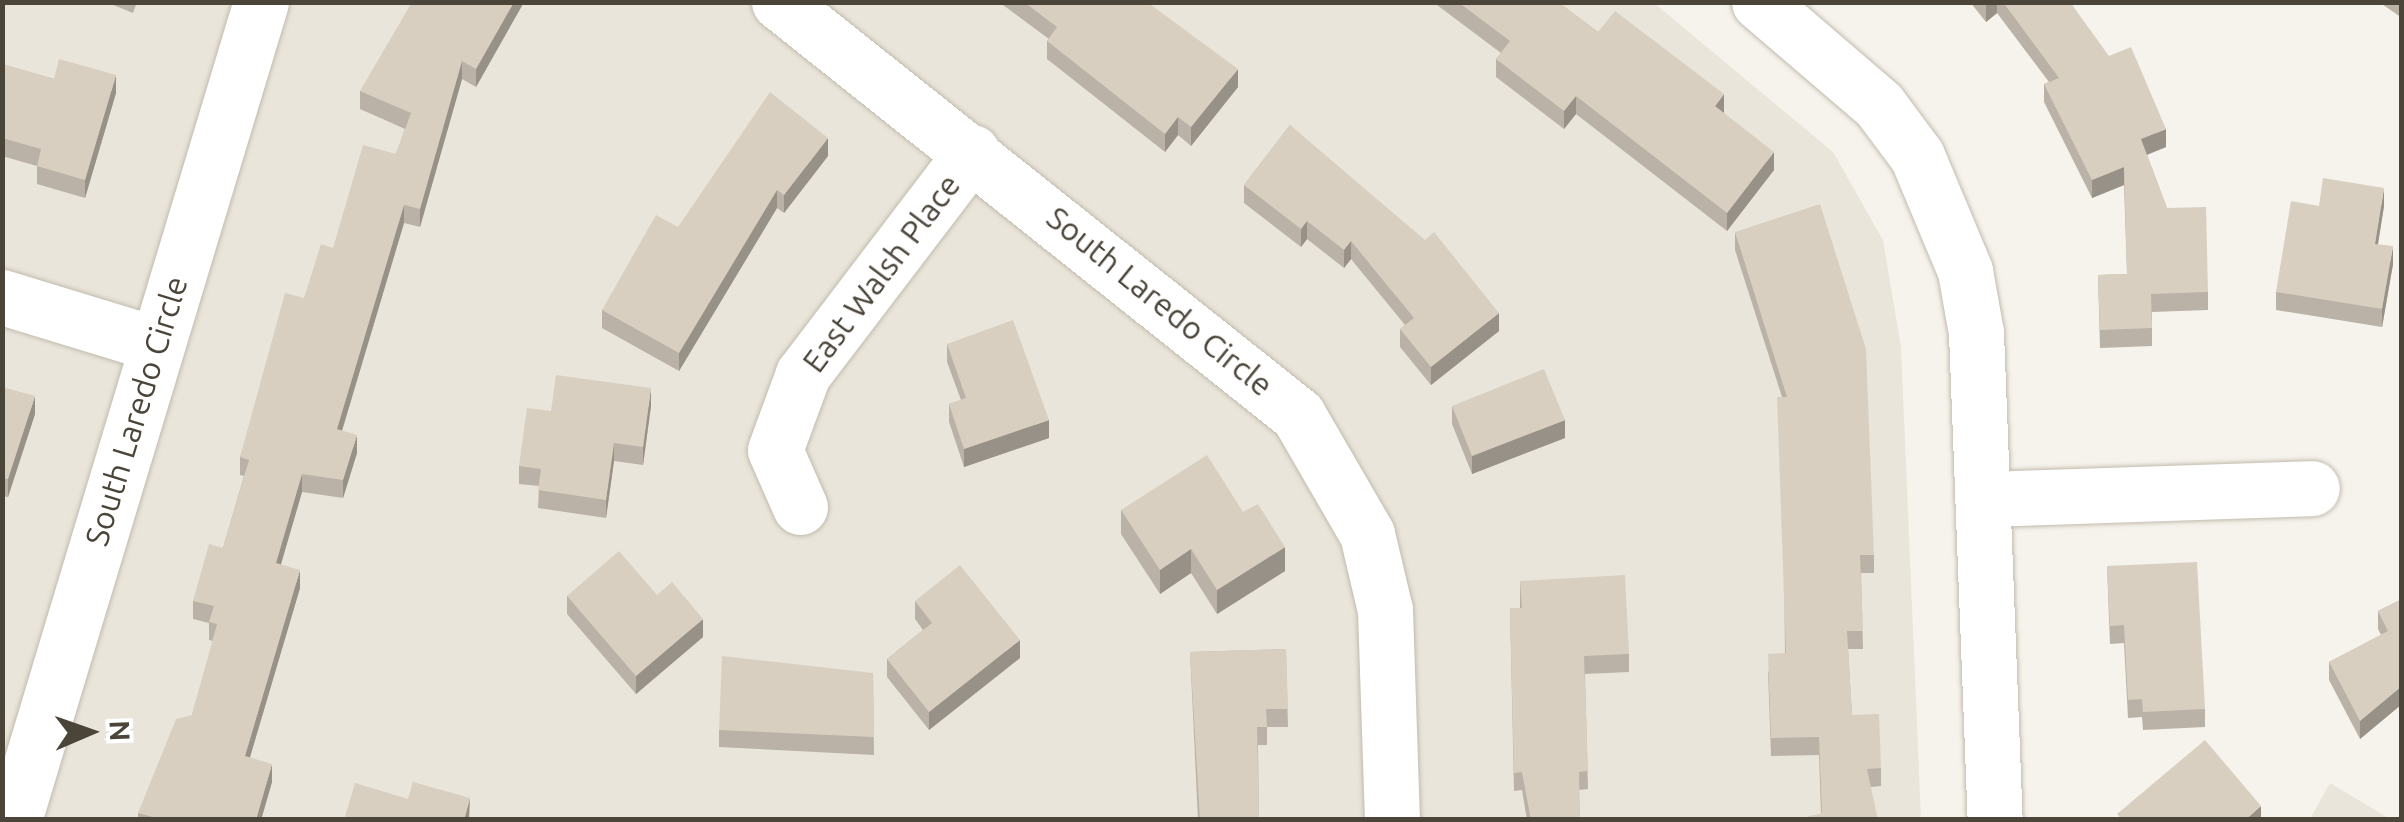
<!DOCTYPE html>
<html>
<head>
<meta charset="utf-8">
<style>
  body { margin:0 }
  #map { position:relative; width:2404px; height:822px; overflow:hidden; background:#f6f3ec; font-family:Ubuntu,sans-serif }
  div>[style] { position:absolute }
  .residential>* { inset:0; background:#eae5da }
  .roads { filter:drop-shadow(0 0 2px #c2bbae) drop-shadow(0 0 2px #c2bbae) }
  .minor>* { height:55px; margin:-27.5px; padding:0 27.5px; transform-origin:27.5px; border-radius:27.5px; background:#fff }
  .wall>* { inset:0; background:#bab2a6 }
  .shaded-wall>* { inset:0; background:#979187 }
  .building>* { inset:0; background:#d8cfc1 }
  span { translate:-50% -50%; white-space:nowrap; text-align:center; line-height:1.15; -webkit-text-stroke:10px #fff; paint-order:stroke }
  .street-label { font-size:32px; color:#4b4439 }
  .frame { position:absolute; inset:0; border:5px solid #4b4439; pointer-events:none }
  .north { position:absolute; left:40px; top:682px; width:100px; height:100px; -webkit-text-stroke:8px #fff; paint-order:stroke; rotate:88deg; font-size:28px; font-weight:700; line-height:40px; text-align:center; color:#4b4439 }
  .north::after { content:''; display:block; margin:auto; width:35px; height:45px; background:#4b4439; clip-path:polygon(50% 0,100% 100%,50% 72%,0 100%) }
</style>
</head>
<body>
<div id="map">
  <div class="residential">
    <i style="clip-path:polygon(2px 3px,1654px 3px,1833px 152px,1883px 240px,1901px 347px,1921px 819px,3px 819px)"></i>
    <i style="clip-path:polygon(2330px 783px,2390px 819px,2310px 819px)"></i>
  </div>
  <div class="roads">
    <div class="minor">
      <i style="left:779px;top:2px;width:663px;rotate:38.51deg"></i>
      <i style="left:1298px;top:415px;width:138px;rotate:59.9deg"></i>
      <i style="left:1367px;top:534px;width:78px;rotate:76.7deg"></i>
      <i style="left:1385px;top:610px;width:210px;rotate:88.1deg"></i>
      <i style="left:1759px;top:2px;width:158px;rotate:40.6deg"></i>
      <i style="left:1879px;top:105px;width:64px;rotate:53.3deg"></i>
      <i style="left:1917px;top:156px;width:125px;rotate:67.3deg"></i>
      <i style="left:1965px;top:271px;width:63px;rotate:79.9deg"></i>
      <i style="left:1976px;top:333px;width:487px;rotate:87.8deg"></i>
      <i style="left:2px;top:297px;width:161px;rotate:17deg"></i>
      <i style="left:1983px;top:499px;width:329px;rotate:-1.9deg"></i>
      <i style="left:800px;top:507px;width:62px;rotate:-113.7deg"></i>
      <i style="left:775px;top:450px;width:81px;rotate:-69.8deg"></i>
      <i style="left:803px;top:374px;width:279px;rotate:-52.7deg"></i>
      <i style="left:14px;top:820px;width:854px;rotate:-73.2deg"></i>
    </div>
  </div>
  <div class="wall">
    <i style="clip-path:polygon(106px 2px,137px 2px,133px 13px)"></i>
    <i style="clip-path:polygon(524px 2px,476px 87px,462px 79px,420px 227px,404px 223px,342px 431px,357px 453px,343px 498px,302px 492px,281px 564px,300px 588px,250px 757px,272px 782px,261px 820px,138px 820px,138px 813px,192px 715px,213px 641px,209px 640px,209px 623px,193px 619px,193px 601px,223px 548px,244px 476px,240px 475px,240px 457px,304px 298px,333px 248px,396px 154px,405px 129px,360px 109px,360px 91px)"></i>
    <i style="clip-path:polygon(999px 2px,1147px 2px,1238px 87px,1191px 146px,1178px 135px,1165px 152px,1047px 59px,1047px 41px,1049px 39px)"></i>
    <i style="clip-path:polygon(1433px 2px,1558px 2px,1598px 32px,1724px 113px,1774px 170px,1727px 231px,1576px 114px,1564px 129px,1496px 77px,1496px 59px,1501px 53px)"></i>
    <i style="clip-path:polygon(1970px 2px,2070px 2px,2166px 147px,2147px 155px,2167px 208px,2208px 292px,2208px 310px,2152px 312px,2152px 346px,2100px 348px,2098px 275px,2127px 274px,2124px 185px,2092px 198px,2044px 102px,2044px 84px,2049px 82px,1997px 13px,1986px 22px)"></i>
    <i style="clip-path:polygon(2379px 2px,2402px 2px,2402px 18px)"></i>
    <i style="clip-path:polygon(2px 64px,54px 79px,116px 93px,85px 198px,37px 184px,37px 166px,2px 156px)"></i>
    <i style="clip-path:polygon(1290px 125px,1499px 331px,1431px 385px,1400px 347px,1400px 329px,1405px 325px,1351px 259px,1344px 268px,1307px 239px,1301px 247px,1244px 203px,1244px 185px)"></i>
    <i style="clip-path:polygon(828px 156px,784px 213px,777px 208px,679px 371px,602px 328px,602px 310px,678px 227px)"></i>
    <i style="clip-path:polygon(2319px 206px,2384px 206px,2378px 244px,2393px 264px,2382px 327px,2276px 310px,2276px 292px)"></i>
    <i style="clip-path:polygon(1735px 232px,1874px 555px,1874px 573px,1861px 573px,1863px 649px,1848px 649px,1852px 715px,1881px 768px,1881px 786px,1871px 787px,1821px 813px,1819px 755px,1771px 756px,1768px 672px,1785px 653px,1782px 397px,1735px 250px)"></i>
    <i style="clip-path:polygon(947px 344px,1049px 438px,964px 467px,949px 422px,949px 404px,961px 400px,947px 362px)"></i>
    <i style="clip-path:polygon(2px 387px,35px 414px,8px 497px,2px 496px)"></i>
    <i style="clip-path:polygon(651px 406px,643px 465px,614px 461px,606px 518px,538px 508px,539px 486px,519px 484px,519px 466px,551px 411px)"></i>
    <i style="clip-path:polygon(1452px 406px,1565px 438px,1472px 474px,1452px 424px)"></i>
    <i style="clip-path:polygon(1121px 510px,1243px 512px,1285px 571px,1217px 614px,1191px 573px,1160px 594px,1121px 534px)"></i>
    <i style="clip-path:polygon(2107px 566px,2205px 709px,2205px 727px,2143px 730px,2142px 717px,2128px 718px,2124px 643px,2110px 644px)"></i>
    <i style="clip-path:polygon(1520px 581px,1629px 654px,1629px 672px,1585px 674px,1588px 789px,1579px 790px,1580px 820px,1527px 820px,1522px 790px,1514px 791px,1510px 608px,1520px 608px)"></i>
    <i style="clip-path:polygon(657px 595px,703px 637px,636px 694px,567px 614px,567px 596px)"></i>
    <i style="clip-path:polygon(2402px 599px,2402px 704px,2360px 739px,2329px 680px,2329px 662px,2381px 635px,2378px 629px,2378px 611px)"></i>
    <i style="clip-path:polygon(915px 601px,1020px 658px,929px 730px,887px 677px,887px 659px,923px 630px,915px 619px)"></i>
    <i style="clip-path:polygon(1286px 649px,1288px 727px,1267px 727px,1267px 745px,1258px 745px,1259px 820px,1198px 820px,1190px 652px)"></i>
    <i style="clip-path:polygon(873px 673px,874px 755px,719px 747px,719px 730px)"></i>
  </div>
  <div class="shaded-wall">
    <i style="clip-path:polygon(514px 2px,524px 2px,476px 87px,476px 69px)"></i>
    <i style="clip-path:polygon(1987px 2px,1997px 2px,1997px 13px,1986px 22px,1986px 4px)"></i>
    <i style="clip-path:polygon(462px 61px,462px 79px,420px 227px,420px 209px)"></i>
    <i style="clip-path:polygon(1238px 69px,1238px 87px,1191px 146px,1191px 127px)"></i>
    <i style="clip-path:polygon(116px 75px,116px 93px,85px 198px,85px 180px)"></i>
    <i style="clip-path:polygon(1724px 94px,1724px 112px,1715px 124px,1715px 106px)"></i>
    <i style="clip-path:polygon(1576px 96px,1576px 114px,1564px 129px,1564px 111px)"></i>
    <i style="clip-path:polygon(1178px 117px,1178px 135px,1165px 152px,1165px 134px)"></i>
    <i style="clip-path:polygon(2166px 129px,2166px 147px,2141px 157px,2141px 139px)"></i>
    <i style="clip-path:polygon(828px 138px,828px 156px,784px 213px,784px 195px)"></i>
    <i style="clip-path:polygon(1774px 152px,1774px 170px,1727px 231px,1727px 213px)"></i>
    <i style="clip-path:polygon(2124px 167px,2124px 185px,2092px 198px,2092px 180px)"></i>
    <i style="clip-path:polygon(2384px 188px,2384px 206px,2375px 262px,2375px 244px)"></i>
    <i style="clip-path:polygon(777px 190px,777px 208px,679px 371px,679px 353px)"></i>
    <i style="clip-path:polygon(404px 205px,404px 223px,337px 447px,337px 429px)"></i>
    <i style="clip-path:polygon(1307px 221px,1307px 239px,1301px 247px,1301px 229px)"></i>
    <i style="clip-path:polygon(1351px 241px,1351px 259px,1344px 268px,1344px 250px)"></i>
    <i style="clip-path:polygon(2393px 246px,2393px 264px,2382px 327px,2382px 309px)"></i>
    <i style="clip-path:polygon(1499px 313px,1499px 331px,1431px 385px,1431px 367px)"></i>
    <i style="clip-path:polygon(651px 388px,651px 406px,643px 465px,643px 447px)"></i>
    <i style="clip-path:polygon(35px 396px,35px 414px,8px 497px,8px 479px)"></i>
    <i style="clip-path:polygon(1049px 420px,1049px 438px,964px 467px,964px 449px)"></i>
    <i style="clip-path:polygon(1565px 420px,1565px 438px,1472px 474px,1472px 456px)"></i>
    <i style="clip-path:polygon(357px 435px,357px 453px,343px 498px,343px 480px)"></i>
    <i style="clip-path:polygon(614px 443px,614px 461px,606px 518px,606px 500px)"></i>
    <i style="clip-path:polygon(302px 474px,302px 492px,276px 581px,276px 563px)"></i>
    <i style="clip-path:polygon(1285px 547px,1285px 571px,1217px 614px,1217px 590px)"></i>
    <i style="clip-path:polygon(1191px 549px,1191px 573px,1160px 594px,1160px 570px)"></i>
    <i style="clip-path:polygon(300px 570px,300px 588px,245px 774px,245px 756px)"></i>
    <i style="clip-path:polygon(703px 619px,703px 637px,636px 694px,636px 676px)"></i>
    <i style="clip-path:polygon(1020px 640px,1020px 658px,929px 730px,929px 712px)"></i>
    <i style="clip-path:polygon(2402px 686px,2402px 704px,2360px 739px,2360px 721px)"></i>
    <i style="clip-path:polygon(272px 764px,272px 782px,261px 820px,256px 820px)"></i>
    <i style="clip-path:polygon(470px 798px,469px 820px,464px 820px)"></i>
    <i style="clip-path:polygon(2261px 806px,2261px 820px,2245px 820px)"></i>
  </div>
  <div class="building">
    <i style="clip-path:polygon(412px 2px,514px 2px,476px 69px,462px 61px,420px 209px,404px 205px,337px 429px,357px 435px,343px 480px,302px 474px,276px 563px,300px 570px,245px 756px,272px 764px,256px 820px,164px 820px,138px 813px,176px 719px,192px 715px,217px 624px,209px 622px,214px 606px,193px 601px,209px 544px,223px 548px,249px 460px,240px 457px,285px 293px,304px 298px,321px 244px,333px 248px,363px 145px,396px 154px,411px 113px,360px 91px)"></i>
    <i style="clip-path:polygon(1024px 2px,1147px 2px,1238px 69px,1191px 127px,1178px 117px,1165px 134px,1047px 41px,1057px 27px)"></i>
    <i style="clip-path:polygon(1458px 2px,1558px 2px,1598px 32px,1615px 11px,1724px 94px,1715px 106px,1774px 152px,1727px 213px,1576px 96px,1564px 111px,1496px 59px,1510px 41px)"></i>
    <i style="clip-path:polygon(2003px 2px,2070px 2px,2109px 56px,2131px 47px,2166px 129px,2141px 139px,2167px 208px,2206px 207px,2208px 292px,2151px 294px,2152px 328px,2100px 330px,2098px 275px,2127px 274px,2124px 167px,2092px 180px,2044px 84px,2059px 78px)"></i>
    <i style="clip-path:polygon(59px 59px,116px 75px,85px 180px,37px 166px,41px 149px,2px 138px,2px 64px,54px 79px)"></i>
    <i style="clip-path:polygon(770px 92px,828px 138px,784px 195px,777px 190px,679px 353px,602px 310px,656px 215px,678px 227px)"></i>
    <i style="clip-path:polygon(1290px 125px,1425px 240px,1434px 232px,1499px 313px,1431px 367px,1400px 329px,1414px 318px,1351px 241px,1344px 250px,1307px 221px,1301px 229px,1244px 185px)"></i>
    <i style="clip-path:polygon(2323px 178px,2384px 188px,2375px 244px,2393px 246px,2382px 309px,2276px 292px,2291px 201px,2319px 206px)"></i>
    <i style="clip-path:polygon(1820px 204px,1866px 349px,1874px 555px,1860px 555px,1863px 631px,1847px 631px,1852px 715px,1879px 714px,1881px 768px,1867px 769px,1878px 820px,1802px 820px,1802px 818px,1822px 813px,1819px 737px,1771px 738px,1768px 654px,1786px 653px,1777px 397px,1787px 397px,1735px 232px)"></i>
    <i style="clip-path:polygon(1013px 320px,1049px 420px,964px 449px,949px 404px,966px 398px,947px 344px)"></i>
    <i style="clip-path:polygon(1544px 369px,1565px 420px,1472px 456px,1452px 406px)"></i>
    <i style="clip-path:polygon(556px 375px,651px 388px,643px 447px,614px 443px,606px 500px,538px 490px,541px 469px,519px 466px,527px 408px,551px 411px)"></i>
    <i style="clip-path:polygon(2px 387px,35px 396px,8px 479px,2px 478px)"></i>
    <i style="clip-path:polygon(1207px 455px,1243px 512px,1258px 504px,1285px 547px,1217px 590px,1191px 549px,1160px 570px,1121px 510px)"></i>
    <i style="clip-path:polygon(619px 551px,657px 595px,672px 582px,703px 619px,636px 676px,567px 596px)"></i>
    <i style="clip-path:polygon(2197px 562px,2205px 709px,2143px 712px,2142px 699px,2128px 700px,2124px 625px,2110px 626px,2107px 566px)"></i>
    <i style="clip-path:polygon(960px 565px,1020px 640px,929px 712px,887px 659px,932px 623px,915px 601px)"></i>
    <i style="clip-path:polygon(1625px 575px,1629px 654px,1584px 656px,1588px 771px,1579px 772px,1580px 820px,1531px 820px,1522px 772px,1514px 773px,1510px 608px,1522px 608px,1520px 581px)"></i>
    <i style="clip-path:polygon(2402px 599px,2402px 686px,2360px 721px,2329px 662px,2388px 631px,2378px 611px)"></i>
    <i style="clip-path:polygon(1286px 649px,1288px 709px,1266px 709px,1267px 727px,1257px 727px,1259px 820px,1200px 820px,1190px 652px)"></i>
    <i style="clip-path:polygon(722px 656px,873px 673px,874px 737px,719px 730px)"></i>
    <i style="clip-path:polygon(2205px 740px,2261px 806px,2245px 820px,2122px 820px,2117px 814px)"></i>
    <i style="clip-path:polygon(413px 782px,470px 798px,464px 820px,344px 820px,355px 783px,408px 799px)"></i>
  </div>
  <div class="street-label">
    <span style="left:881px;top:273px;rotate:-53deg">East Walsh Place</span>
    <span style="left:1160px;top:301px;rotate:39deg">South Laredo Circle</span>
    <span style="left:136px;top:411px;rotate:-73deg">South Laredo Circle</span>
  </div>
  <div class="frame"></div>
  <div class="north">N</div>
</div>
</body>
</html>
